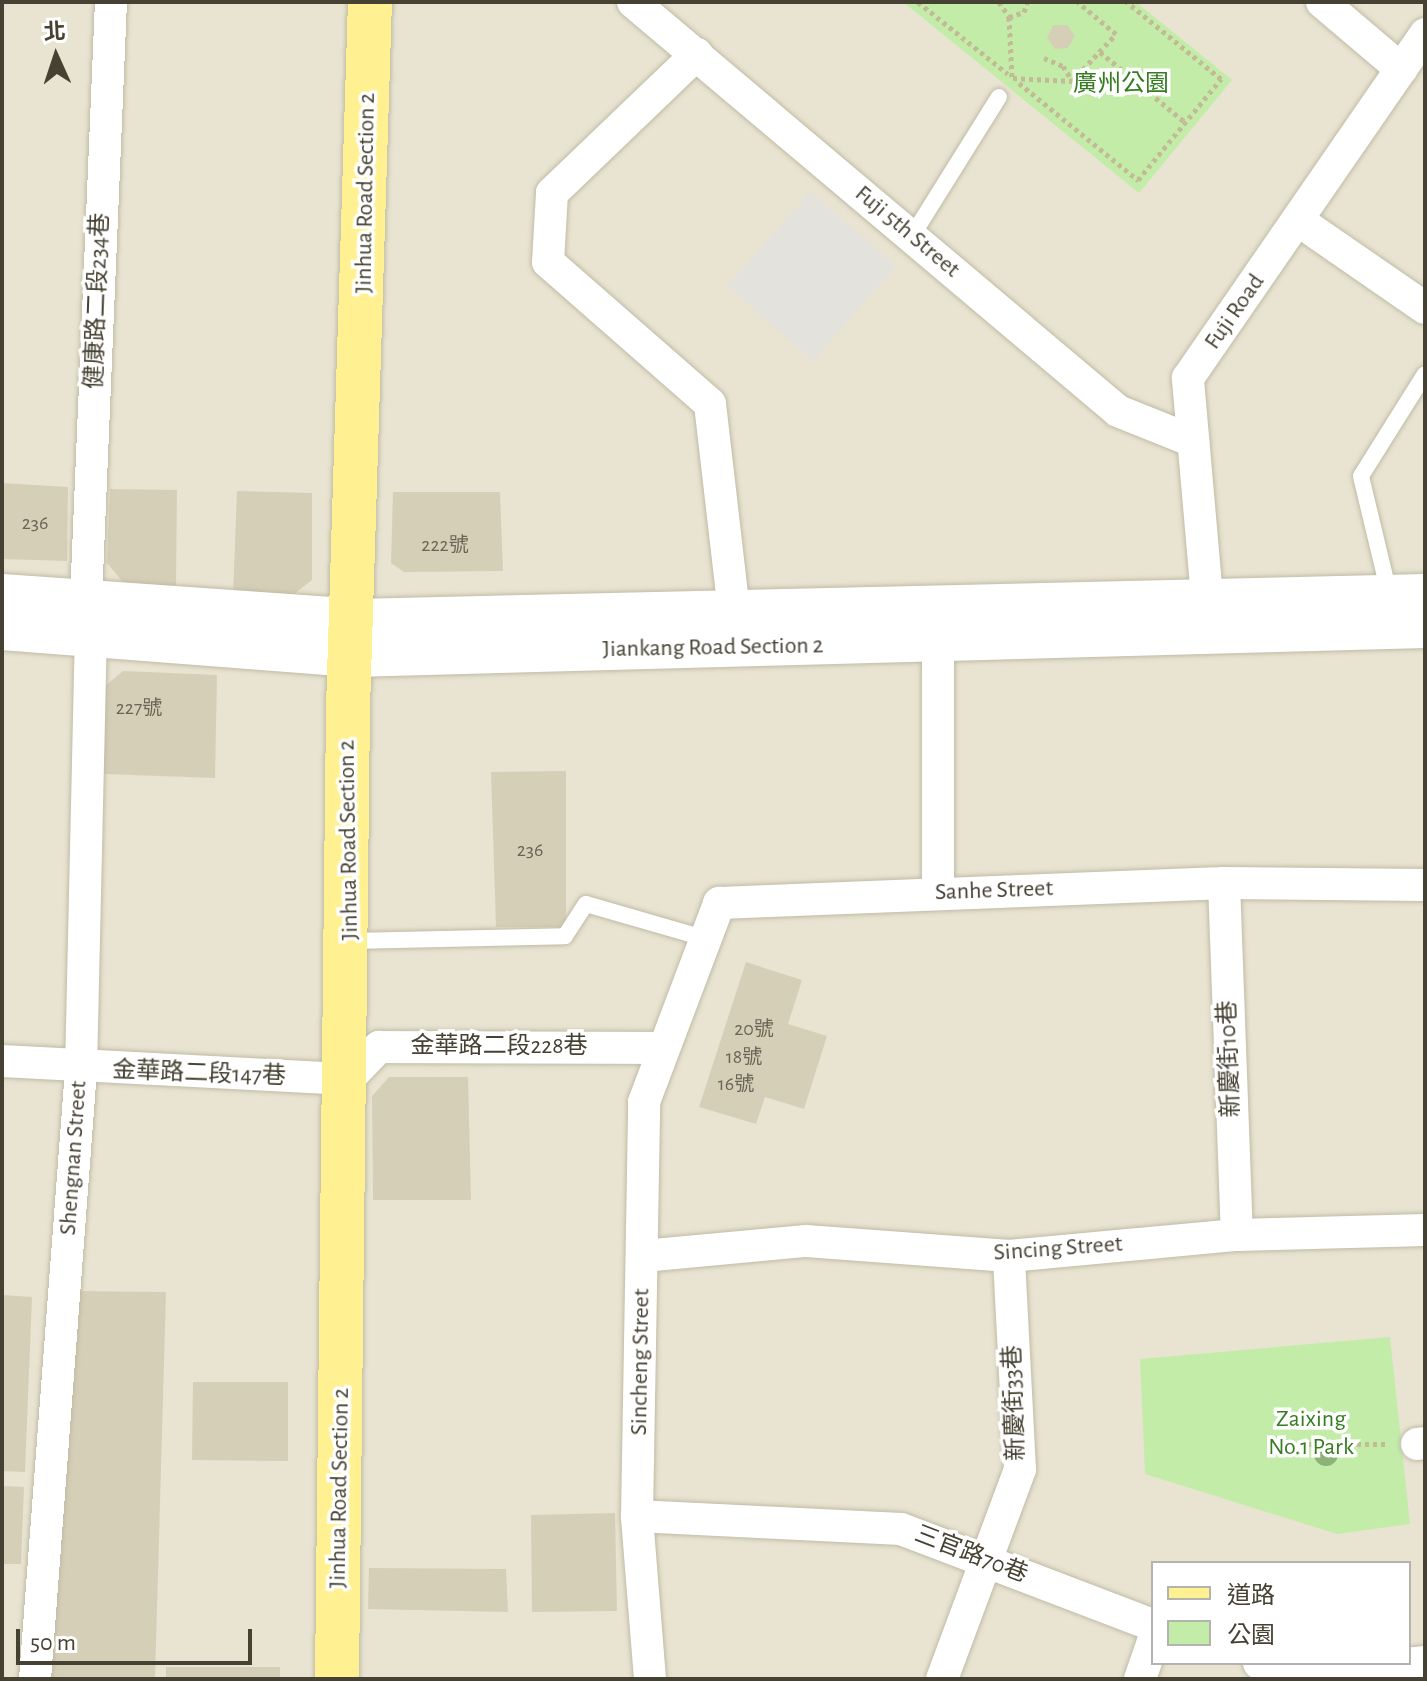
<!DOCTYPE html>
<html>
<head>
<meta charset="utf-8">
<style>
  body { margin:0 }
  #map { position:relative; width:1427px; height:1681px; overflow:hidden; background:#f4f1e4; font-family:"Alegreya Sans","Noto Sans TC",sans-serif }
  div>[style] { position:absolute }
  .residential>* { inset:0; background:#e8e4d1 }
  .green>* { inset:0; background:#c3eca9 }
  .parking>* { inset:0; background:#e4e2dd }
  .building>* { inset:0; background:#d6cfb8 }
  .path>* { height:5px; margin-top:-2.5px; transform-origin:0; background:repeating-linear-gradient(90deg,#c3ba96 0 4px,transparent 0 8px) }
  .roads { filter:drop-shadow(0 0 2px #c0bba6) drop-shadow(0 0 2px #c0bba6) }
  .service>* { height:16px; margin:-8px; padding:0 8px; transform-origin:8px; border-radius:8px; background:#fff }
  .minor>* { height:32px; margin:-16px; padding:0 16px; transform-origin:16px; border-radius:16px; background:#fff }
  .tertiary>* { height:40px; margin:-20px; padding:0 20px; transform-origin:20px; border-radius:20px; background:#fff }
  .primary>* { height:44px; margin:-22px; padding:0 22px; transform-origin:22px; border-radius:22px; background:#fff191 }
  .trees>* { width:24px; height:24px; margin:-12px; border-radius:50%; background:#8cb179 }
  span { translate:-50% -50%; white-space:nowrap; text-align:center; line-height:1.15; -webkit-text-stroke:7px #fff; paint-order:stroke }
  .number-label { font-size:20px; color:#6a6554 }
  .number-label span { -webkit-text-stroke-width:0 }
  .park-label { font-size:24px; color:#367d22 }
  .street-label { font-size:24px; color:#464233 }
  .frame { position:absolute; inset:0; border:4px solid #464233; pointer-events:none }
  .legend { position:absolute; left:1151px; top:1561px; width:260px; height:104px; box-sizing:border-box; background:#fff; border:2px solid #b5b3ad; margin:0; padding:10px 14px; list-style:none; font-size:24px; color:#464233 }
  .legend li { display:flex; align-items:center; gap:16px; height:40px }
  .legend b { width:40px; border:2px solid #b5b3ad }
  .north { position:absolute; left:16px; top:16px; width:80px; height:80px; -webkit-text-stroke:6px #fff; paint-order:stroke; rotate:357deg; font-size:22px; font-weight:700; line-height:32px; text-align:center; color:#464233 }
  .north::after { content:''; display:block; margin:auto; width:28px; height:36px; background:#464233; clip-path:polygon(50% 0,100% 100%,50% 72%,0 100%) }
  .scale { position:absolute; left:16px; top:1629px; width:236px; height:36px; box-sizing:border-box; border:4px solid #464233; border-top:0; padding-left:10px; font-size:24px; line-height:28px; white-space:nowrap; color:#464233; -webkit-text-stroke:6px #fff; paint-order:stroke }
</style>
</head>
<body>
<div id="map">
  <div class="residential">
    <i style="clip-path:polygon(evenodd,2px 2px,1425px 2px,1425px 1679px,2px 1679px,2px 2px,1153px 1563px,1409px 1563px,1409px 1663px,1153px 1663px,1153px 1563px)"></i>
  </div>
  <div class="green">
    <i style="clip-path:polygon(903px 2px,1136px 2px,1232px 80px,1139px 193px)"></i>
    <i style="clip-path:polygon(1390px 1337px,1410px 1524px,1337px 1534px,1145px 1474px,1140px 1359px)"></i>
  </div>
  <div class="parking">
    <i style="clip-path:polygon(810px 192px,896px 266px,813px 361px,727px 286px)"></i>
  </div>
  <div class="building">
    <i style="clip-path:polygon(1053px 25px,1067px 25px,1075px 36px,1068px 48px,1055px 49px,1047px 38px)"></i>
    <i style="clip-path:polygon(2px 483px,68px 487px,67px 561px,2px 559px)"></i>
    <i style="clip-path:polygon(110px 489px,177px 490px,176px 587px,123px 582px,107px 563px)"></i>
    <i style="clip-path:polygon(237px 491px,312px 493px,312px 580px,290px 597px,233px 596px)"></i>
    <i style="clip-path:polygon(393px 492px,500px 492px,503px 571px,404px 572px,391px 563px)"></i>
    <i style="clip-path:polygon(123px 671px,217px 675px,215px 778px,104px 774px,105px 686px)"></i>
    <i style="clip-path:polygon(566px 771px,566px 927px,496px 927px,491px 772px)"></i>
    <i style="clip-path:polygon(746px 962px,802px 980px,788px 1024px,827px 1036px,804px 1109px,765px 1097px,756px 1124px,699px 1107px)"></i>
    <i style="clip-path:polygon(389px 1077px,468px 1077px,471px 1200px,373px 1200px,372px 1096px)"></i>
    <i style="clip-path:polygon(70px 1291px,166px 1292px,155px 1679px,51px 1679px)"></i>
    <i style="clip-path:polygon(2px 1295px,32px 1297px,25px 1472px,2px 1471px)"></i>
    <i style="clip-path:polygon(193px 1382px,288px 1382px,288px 1461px,192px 1460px)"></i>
    <i style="clip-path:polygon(2px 1486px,24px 1487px,21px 1564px,2px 1564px)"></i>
    <i style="clip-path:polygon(615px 1513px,617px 1611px,532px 1612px,531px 1515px)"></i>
    <i style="clip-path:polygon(369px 1568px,506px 1569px,508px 1612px,368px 1609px)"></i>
    <i style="clip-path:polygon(166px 1667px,280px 1667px,280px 1679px,166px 1679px)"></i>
  </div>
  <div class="path">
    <i style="left:918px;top:2px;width:115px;rotate:38.7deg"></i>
    <i style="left:999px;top:2px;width:18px;rotate:56deg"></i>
    <i style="left:1009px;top:17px;width:16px;rotate:-18deg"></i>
    <i style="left:1024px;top:12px;width:10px;rotate:-73deg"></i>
    <i style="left:1009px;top:17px;width:62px;rotate:87.2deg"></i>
    <i style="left:1100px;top:52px;width:110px;rotate:39.5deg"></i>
    <i style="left:1044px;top:58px;width:21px;rotate:23deg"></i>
    <i style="left:1063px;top:66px;width:17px;rotate:57deg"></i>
    <i style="left:1013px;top:78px;width:59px;rotate:2.9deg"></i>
    <i style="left:1072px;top:81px;width:64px;rotate:-46.9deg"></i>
    <i style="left:1116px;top:34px;width:50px;rotate:-139.9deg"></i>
    <i style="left:1019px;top:83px;width:154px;rotate:39.2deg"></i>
    <i style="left:1138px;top:180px;width:131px;rotate:-50.6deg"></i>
    <i style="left:1221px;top:79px;width:122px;rotate:-140.7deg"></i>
    <i style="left:1309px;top:1444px;width:79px"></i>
  </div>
  <div class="roads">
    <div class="service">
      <i style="left:912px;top:236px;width:164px;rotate:-58deg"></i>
      <i style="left:1389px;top:593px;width:120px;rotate:-103.5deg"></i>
      <i style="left:1361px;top:476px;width:120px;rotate:-57.9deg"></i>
      <i style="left:351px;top:941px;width:214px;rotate:-1.3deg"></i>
      <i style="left:565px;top:936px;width:38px;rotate:-57deg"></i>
      <i style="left:586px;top:904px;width:123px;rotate:16.1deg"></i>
    </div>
    <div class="minor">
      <i style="left:633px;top:2px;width:634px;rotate:40.14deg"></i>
      <i style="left:1118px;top:411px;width:81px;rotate:21.8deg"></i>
      <i style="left:1322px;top:2px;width:104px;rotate:40.3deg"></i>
      <i style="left:697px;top:54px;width:201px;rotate:136.2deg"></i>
      <i style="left:552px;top:193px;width:69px;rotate:93.3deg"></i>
      <i style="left:548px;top:262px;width:215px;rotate:41.2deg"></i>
      <i style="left:710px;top:404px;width:210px;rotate:83.4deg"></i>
      <i style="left:1299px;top:221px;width:153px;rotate:34.6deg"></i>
      <i style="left:86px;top:600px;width:599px;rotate:-87.61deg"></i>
      <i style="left:1209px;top:620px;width:243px;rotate:-95deg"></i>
      <i style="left:1188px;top:378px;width:418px;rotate:-55.4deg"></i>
      <i style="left:938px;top:644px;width:249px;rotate:90deg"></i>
      <i style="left:1224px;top:883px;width:352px;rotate:87.9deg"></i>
      <i style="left:2px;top:1061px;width:346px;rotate:3deg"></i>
      <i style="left:348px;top:1079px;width:45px;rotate:-45.9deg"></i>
      <i style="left:379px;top:1047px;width:285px;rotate:0.2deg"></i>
      <i style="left:643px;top:1256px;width:164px;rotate:-5.3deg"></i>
      <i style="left:806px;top:1241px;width:204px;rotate:4.2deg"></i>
      <i style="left:1009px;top:1256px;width:229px;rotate:-5.3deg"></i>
      <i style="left:1237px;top:1235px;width:188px;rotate:-1.5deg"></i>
      <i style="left:1417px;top:1444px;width:8px;rotate:-7deg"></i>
      <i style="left:637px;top:1516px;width:264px;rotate:2.8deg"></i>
      <i style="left:901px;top:1529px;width:270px;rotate:20.9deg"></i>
      <i style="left:1259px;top:1663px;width:37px;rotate:20deg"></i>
      <i style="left:1294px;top:1676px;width:132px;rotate:-6.1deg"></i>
      <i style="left:35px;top:1679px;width:611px;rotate:-85.68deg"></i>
      <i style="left:81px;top:1070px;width:435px;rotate:-88.7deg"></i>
      <i style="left:650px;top:1679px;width:164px;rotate:-94.6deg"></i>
      <i style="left:637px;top:1516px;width:414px;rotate:-89deg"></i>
      <i style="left:644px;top:1102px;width:213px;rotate:-69.3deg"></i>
      <i style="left:719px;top:903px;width:505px;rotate:-2.27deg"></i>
      <i style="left:1224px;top:883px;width:201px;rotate:0.6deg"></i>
      <i style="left:942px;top:1679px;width:224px;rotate:-69.6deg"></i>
      <i style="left:1020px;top:1469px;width:213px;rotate:-93deg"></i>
      <i style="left:1140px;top:1679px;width:39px;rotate:-71deg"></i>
    </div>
    <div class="tertiary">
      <i style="left:2px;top:594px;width:355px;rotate:4deg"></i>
      <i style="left:356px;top:619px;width:1069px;rotate:-1.34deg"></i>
      <i style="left:2px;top:630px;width:352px;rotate:4.4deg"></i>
      <i style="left:353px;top:657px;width:1072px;rotate:-1.55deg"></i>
    </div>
    <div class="primary">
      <i style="left:337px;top:1679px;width:971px;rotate:-89.35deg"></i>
      <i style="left:348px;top:708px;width:706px;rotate:-88.22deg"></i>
    </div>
  </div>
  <div class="trees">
    <i style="left:1326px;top:1454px"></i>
  </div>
  <div class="number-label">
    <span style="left:35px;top:523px">236</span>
    <span style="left:445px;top:545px">222號</span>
    <span style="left:139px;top:708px">227號</span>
    <span style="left:530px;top:850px">236</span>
    <span style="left:754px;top:1029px">20號</span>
    <span style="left:744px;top:1057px">18號</span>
    <span style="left:736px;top:1084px">16號</span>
  </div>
  <div class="park-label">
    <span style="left:1121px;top:85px">廣州公園</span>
    <span style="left:1311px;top:1434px">Zaixing<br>No.1 Park</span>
  </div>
  <div class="street-label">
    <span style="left:366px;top:193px;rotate:-89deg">Jinhua Road Section 2</span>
    <span style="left:907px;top:232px;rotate:40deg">Fuji 5th Street</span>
    <span style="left:98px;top:301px;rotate:-88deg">健康路二段234巷</span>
    <span style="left:1235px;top:312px;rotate:-55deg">Fuji Road</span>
    <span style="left:713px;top:648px;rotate:-1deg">Jiankang Road Section 2</span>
    <span style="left:349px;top:840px;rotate:-91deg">Jinhua Road Section 2</span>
    <span style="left:994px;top:891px;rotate:-2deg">Sanhe Street</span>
    <span style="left:499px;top:1047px">金華路二段228巷</span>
    <span style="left:1230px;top:1059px;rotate:-92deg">新慶街10巷</span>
    <span style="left:199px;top:1074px;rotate:2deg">金華路二段147巷</span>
    <span style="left:74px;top:1158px;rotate:-86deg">Shengnan Street</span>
    <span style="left:1058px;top:1249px;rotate:-4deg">Sincing Street</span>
    <span style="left:641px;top:1362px;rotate:-89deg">Sincheng Street</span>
    <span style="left:1015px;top:1403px;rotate:-92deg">新慶街33巷</span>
    <span style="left:340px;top:1488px;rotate:-89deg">Jinhua Road Section 2</span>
    <span style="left:971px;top:1555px;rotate:21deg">三官路70巷</span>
  </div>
  <div class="frame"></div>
  <ul class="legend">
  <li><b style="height:10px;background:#fff191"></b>道路</li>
  <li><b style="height:22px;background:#c3eca9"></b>公園</li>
  </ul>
  <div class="north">北</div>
  <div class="scale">50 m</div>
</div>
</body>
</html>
